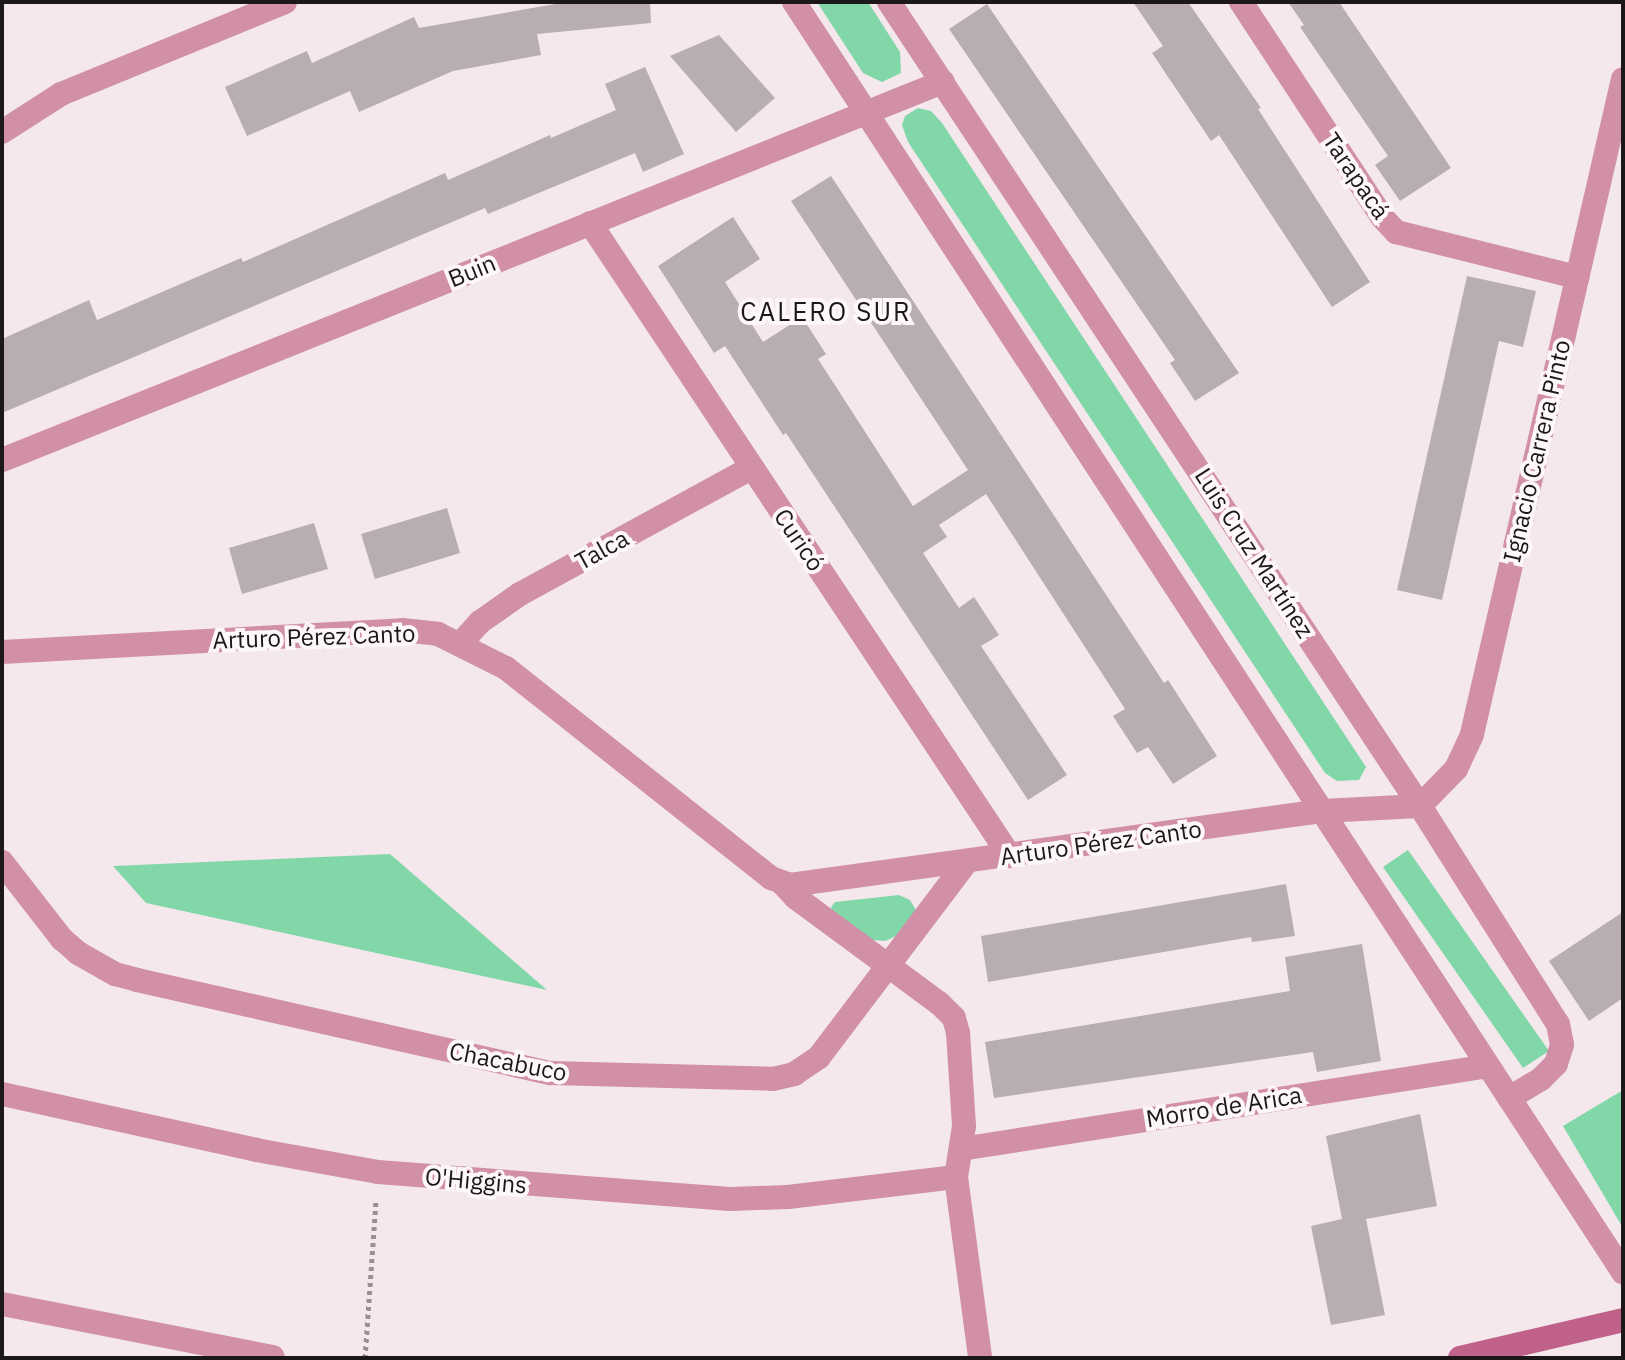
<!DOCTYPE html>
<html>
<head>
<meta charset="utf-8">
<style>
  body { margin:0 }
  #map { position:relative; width:1625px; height:1360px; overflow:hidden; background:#f4e8ec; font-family:"IBM Plex Sans",sans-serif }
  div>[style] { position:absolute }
  .green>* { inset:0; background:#82d7a9 }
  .building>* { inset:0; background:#b8adb1 }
  .path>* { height:5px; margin-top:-2.5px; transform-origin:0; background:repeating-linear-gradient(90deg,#989093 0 4px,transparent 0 8px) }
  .street>* { height:24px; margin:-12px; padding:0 12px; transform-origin:12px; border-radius:12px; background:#d190a8 }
  .secondary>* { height:24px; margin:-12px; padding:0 12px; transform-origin:12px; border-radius:12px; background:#bf6188 }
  span { translate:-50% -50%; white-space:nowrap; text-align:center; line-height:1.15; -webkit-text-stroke:8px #fef7f9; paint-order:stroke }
  .street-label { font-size:24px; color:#1c181a }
  .neighbourhood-label { font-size:26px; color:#1c181a; letter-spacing:2px }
  .frame { position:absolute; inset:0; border:4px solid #1c181a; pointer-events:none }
</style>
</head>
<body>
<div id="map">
  <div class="green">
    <i style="clip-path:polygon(817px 2px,868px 2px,900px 52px,901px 73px,882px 82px,863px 73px)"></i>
    <i style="clip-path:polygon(918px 108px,931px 111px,942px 123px,1366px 767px,1359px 780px,1337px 781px,1325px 773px,908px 142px,902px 125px,905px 116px)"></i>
    <i style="clip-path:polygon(1408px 850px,1549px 1051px,1523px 1068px,1383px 867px)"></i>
    <i style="clip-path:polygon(390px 854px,547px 990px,146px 903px,113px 866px)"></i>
    <i style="clip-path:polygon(899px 895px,910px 900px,916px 910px,896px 936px,885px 941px,873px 940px,833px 913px,831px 907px,835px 902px)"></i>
    <i style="clip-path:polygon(1623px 1090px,1623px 1228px,1563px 1126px)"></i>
  </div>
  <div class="building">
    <i style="clip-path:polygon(567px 2px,650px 2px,651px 23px,537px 34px,541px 55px,453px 71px,359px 112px,350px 91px,247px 136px,225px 87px,307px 51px,312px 63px,414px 17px,419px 28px)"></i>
    <i style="clip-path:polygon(1133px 2px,1188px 2px,1261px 108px,1258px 109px,1370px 282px,1332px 307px,1219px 135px,1211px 141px,1152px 53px,1163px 46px)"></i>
    <i style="clip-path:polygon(1288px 2px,1339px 2px,1451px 168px,1400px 201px,1375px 165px,1388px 156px,1300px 27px,1304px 25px)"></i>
    <i style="clip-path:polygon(987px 4px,1239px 373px,1195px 401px,1170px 363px,1175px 360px,949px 29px)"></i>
    <i style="clip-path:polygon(719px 35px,775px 98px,736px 132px,670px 56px)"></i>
    <i style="clip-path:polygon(645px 67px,684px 154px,643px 172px,635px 153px,488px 214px,485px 208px,2px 413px,2px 339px,89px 300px,97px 320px,241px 258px,243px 262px,445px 173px,448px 180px,550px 135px,551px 138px,616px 110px,605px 84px)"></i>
    <i style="clip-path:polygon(831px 176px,1164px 683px,1168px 680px,1217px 756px,1173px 784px,1148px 747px,1137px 753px,1113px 716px,1125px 709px,986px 494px,939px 525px,947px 537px,923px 553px,959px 608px,974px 597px,999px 635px,981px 646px,1067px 775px,1028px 800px,786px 433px,783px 435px,725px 346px,714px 353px,658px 266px,733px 217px,760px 259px,725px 282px,763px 342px,802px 317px,826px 354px,818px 359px,913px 506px,968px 470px,791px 201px)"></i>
    <i style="clip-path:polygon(1467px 276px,1536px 291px,1523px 347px,1499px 341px,1442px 600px,1397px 590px)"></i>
    <i style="clip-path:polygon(447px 508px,460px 553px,375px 579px,361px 534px)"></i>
    <i style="clip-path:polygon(314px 523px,328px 569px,242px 594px,229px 548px)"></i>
    <i style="clip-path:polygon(1286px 884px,1295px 936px,1252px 942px,1251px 937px,988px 982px,981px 936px)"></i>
    <i style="clip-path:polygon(1623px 912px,1623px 998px,1589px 1021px,1549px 961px)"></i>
    <i style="clip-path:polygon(1362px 944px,1381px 1061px,1317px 1072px,1313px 1052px,994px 1098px,985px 1042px,1290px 991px,1285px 957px)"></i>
    <i style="clip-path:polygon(1420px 1114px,1437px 1206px,1366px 1219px,1385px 1315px,1331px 1325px,1311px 1226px,1342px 1219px,1326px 1136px)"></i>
  </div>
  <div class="path">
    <i style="left:365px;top:1358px;width:159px;rotate:-86deg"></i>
  </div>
  <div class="street">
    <i style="left:794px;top:2px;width:1517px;rotate:56.87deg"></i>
    <i style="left:889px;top:2px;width:964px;rotate:56.56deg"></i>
    <i style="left:1420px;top:806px;width:258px;rotate:57.7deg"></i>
    <i style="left:1558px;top:1024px;width:21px;rotate:79deg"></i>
    <i style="left:1562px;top:1045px;width:20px;rotate:108deg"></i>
    <i style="left:1556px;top:1064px;width:21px;rotate:135deg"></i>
    <i style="left:1541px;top:1079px;width:37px;rotate:149deg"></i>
    <i style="left:1241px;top:2px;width:257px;rotate:56.7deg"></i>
    <i style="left:1382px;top:217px;width:21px;rotate:47deg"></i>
    <i style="left:1396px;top:232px;width:187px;rotate:14deg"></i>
    <i style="left:2px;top:132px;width:70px;rotate:-32.8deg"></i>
    <i style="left:61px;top:94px;width:242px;rotate:-22.3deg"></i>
    <i style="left:590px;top:223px;width:760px;rotate:56.44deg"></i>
    <i style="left:2px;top:460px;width:1014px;rotate:-21.89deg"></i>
    <i style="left:461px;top:643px;width:28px;rotate:-48deg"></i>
    <i style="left:480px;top:622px;width:49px;rotate:-35deg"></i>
    <i style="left:520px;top:594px;width:263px;rotate:-28.6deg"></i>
    <i style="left:2px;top:652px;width:401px;rotate:-3.1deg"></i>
    <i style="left:402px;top:630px;width:36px;rotate:6deg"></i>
    <i style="left:438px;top:634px;width:76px;rotate:26.6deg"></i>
    <i style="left:506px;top:668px;width:338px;rotate:38.4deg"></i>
    <i style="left:771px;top:878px;width:20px;rotate:20deg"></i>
    <i style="left:790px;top:885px;width:537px;rotate:-7.92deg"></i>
    <i style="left:1322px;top:811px;width:98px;rotate:-2.9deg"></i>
    <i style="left:1420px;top:806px;width:52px;rotate:-45.8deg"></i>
    <i style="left:1456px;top:769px;width:38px;rotate:-65deg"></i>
    <i style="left:1472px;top:734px;width:672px;rotate:-77.02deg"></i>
    <i style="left:2px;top:862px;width:98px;rotate:52.1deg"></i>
    <i style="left:62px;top:939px;width:21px;rotate:41deg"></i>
    <i style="left:78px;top:953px;width:43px;rotate:29.6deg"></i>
    <i style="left:115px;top:974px;width:23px;rotate:15deg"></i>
    <i style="left:137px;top:980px;width:424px;rotate:12.7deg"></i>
    <i style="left:551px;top:1073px;width:222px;rotate:1.5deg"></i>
    <i style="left:773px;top:1079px;width:22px;rotate:-13deg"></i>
    <i style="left:794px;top:1074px;width:30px;rotate:-34deg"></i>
    <i style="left:819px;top:1057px;width:246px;rotate:-52.9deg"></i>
    <i style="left:783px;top:884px;width:18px;rotate:47deg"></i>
    <i style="left:795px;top:897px;width:179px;rotate:36.4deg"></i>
    <i style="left:939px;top:1003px;width:21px;rotate:45deg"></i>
    <i style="left:954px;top:1018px;width:16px;rotate:75deg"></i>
    <i style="left:958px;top:1033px;width:93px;rotate:86.3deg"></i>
    <i style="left:964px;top:1126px;width:52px;rotate:98.9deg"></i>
    <i style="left:956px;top:1177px;width:183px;rotate:82.4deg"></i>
    <i style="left:2px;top:1094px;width:260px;rotate:12.4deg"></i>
    <i style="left:256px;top:1150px;width:124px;rotate:10.2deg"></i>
    <i style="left:378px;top:1172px;width:353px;rotate:4.4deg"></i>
    <i style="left:730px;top:1199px;width:58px;rotate:-2deg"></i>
    <i style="left:788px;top:1197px;width:169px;rotate:-6.8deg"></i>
    <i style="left:961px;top:1149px;width:533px;rotate:-8.95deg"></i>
    <i style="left:2px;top:1304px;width:276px;rotate:11.1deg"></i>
  </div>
  <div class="secondary">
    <i style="left:1460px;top:1358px;width:167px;rotate:-13.1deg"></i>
  </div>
  <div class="street-label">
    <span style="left:1356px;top:176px;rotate:56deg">Tarapacá</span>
    <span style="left:472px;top:271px;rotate:-22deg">Buin</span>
    <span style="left:1537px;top:451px;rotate:-77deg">Ignacio Carrera Pinto</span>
    <span style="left:799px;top:540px;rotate:56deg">Curicó</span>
    <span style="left:602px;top:550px;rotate:-29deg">Talca</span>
    <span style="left:1254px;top:553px;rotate:57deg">Luis Cruz Martínez</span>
    <span style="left:314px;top:637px;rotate:-2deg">Arturo Pérez Canto</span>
    <span style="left:1101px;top:843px;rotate:-8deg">Arturo Pérez Canto</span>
    <span style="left:508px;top:1062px;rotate:11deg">Chacabuco</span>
    <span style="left:1224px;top:1107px;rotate:-9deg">Morro de Arica</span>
    <span style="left:476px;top:1181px;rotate:5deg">O'Higgins</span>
  </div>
  <div class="neighbourhood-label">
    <span style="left:826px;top:312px">CALERO SUR</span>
  </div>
  <div class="frame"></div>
</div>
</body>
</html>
